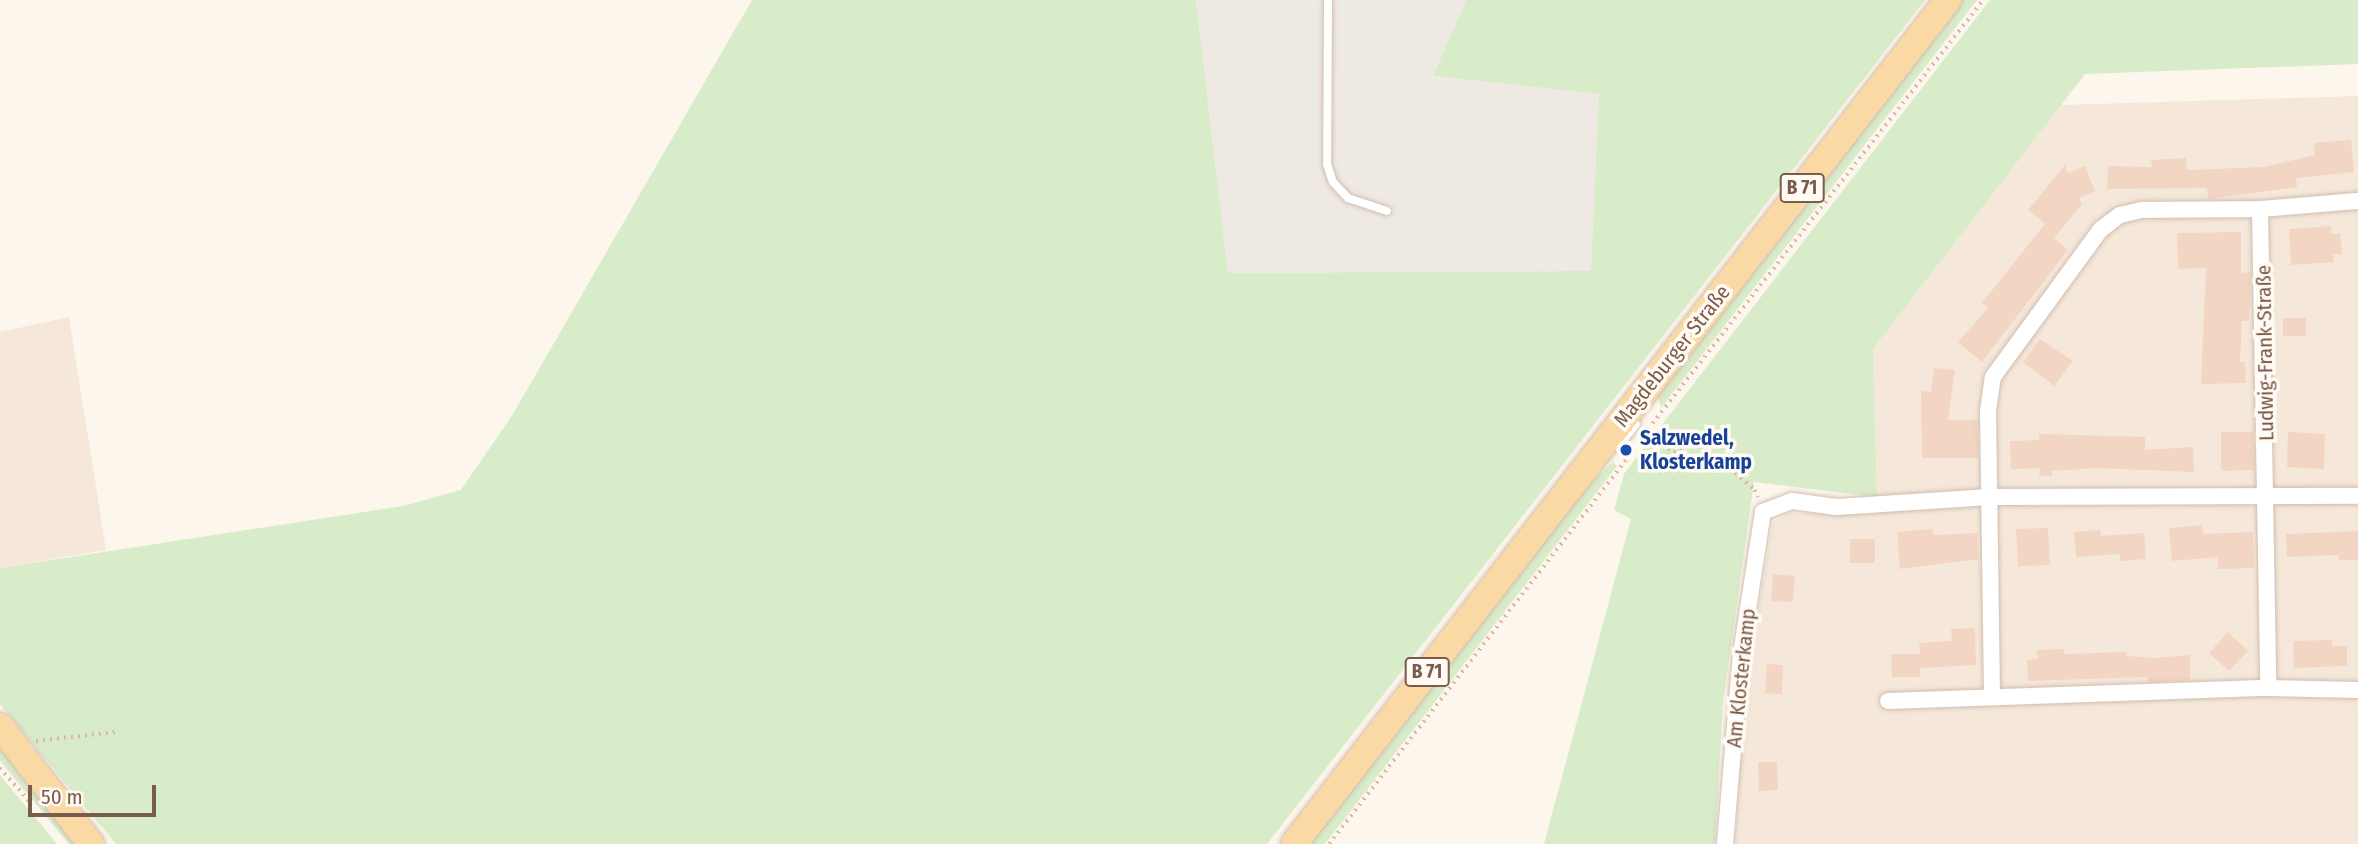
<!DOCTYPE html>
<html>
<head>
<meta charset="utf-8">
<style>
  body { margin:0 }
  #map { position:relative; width:2358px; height:844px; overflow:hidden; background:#fdf6ec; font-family:"Fira Sans Condensed",sans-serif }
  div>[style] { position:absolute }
  .residential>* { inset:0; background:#f5e8da }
  .industrial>* { inset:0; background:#efe9e4 }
  .green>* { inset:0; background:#d8ecc9 }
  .building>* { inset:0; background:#f3d5c3 }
  .path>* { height:3.5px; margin-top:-1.75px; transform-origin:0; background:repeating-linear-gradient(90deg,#d9b8a5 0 2px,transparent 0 7px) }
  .roads { filter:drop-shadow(0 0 2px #d1beb0) drop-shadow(0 0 2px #d1beb0) }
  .lane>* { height:8px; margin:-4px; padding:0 4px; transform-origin:4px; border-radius:4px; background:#fff }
  .street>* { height:16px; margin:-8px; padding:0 8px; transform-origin:8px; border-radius:8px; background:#fff }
  .primary>* { height:26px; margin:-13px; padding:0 13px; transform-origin:13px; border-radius:13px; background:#fbd9a5 }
  .dots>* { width:19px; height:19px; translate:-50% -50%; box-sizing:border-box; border:4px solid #fffaf3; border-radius:50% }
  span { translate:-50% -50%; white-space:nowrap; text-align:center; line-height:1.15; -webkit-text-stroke:7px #fffaf3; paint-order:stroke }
  .shield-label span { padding:2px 5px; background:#fffaf3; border:2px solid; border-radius:5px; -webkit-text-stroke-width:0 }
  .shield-label { font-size:19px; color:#7a5c4d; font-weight:700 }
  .street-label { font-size:21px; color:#7a5c4d }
  .transit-label { font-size:21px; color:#164399; font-weight:700 }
  .left { translate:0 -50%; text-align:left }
  .scale { position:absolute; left:28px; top:785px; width:128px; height:32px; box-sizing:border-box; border:4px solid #7a5c4d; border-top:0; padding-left:9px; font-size:21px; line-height:24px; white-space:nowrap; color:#7a5c4d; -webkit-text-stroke:5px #fffaf3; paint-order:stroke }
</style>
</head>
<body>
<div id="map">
  <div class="residential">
    <i style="clip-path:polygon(2358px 96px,2358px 844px,1735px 844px,1745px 688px,1773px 522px,1789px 513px,1877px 514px,1873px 349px,2061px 105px)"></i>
    <i style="clip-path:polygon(69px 317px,106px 550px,0 568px,0 332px)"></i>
  </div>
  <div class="industrial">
    <i style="clip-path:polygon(1196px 0,1466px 0,1433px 76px,1600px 94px,1591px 271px,1228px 273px)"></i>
  </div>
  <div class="green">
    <i style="clip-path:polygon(752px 0,1196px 0,1228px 273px,1591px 271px,1599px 94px,1433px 76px,1466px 0,1925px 0,1267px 844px,116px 844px,0 704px,0 568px,403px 506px,461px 490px,513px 414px)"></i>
    <i style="clip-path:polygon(1961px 0,1977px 0,1661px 408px,1657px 393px)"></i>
    <i style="clip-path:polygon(1990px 0,2358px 0,2358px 64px,2085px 74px,1873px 349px,1877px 497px,1754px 482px,1723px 702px,1715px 844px,1544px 844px,1631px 519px,1614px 510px,1624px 474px)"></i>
    <i style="clip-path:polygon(1613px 462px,1617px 466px,1325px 844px,1309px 844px,1576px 496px)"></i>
    <i style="clip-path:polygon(0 741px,79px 844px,69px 844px,0 761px)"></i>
    <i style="clip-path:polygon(0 775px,57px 844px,0 844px)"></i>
  </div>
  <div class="building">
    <i style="clip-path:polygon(2351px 140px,2354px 172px,2296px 178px,2297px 187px,2208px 199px,2207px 188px,2107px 189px,2108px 166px,2152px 167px,2151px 160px,2186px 158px,2187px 170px,2264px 167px,2315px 155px,2314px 143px)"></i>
    <i style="clip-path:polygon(2065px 165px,2068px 173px,2085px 166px,2095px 191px,2079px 198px,2082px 204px,2054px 238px,2068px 250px,1982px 362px,1958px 342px,1988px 308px,1982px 303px,2045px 224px,2028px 210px)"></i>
    <i style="clip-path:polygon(2331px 226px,2331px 234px,2340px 233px,2342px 254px,2333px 254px,2334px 262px,2291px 265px,2289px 229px)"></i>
    <i style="clip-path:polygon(2241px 232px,2241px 273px,2251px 272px,2249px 321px,2242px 321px,2240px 362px,2245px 362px,2246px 383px,2201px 384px,2206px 268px,2178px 269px,2177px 233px)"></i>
    <i style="clip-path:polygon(2283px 318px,2306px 318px,2306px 336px,2283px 336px)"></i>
    <i style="clip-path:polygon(2040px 339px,2073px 361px,2054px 386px,2023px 362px)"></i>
    <i style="clip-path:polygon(1934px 368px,1955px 370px,1948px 420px,1978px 420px,1978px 458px,1922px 458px,1921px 391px,1931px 392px)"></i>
    <i style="clip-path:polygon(2221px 432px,2253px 432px,2254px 470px,2221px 471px)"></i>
    <i style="clip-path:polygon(2288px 432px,2325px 434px,2324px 469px,2287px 467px)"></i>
    <i style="clip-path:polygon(2039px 434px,2145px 437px,2145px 450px,2193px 447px,2194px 472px,2097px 468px,2052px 471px,2052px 476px,2039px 476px,2040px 468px,2011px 469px,2010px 441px,2039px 440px)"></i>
    <i style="clip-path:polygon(2202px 525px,2203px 534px,2253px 532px,2254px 568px,2218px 569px,2218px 557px,2172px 561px,2169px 528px)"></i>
    <i style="clip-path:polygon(2048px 528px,2050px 565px,2018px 566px,2016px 529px)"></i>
    <i style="clip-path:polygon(1933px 529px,1933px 535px,1977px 533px,1978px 559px,1900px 569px,1897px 532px)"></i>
    <i style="clip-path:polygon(2100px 530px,2101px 536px,2144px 533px,2146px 559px,2120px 561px,2120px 554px,2076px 557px,2074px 532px)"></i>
    <i style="clip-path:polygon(2358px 531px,2358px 560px,2339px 560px,2339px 555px,2287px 557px,2286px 534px)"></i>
    <i style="clip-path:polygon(1850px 539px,1875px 539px,1875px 563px,1850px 563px)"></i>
    <i style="clip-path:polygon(1773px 574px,1795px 576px,1793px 602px,1771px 601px)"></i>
    <i style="clip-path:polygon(1975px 628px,1976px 665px,1920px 668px,1920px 677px,1892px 677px,1891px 654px,1920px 654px,1919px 643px,1952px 641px,1951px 629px)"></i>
    <i style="clip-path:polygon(2228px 632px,2248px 651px,2229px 671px,2209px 653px)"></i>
    <i style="clip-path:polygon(2332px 640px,2332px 646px,2347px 646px,2347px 666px,2294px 668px,2293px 641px)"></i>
    <i style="clip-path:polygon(2064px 649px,2064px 654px,2127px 652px,2127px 656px,2155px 658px,2190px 655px,2190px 680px,2148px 682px,2148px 677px,2028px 681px,2027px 660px,2038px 659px,2037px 650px)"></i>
    <i style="clip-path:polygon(1767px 664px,1783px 665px,1782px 694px,1765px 693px)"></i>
    <i style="clip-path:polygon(1758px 762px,1777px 762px,1778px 790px,1759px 791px)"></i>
  </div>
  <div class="path">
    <i style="left:1648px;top:429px;width:544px;rotate:-52.01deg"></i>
    <i style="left:1646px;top:432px;width:35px;rotate:37deg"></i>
    <i style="left:1674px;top:453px;width:18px;rotate:-41deg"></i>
    <i style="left:1688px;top:441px;width:10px"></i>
    <i style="left:1698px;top:441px;width:75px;rotate:40.7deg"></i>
    <i style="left:1755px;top:490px;width:8px;rotate:67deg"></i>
    <i style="left:36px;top:741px;width:80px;rotate:-6.5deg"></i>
    <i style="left:0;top:768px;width:45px;rotate:48.6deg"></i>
    <i style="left:1329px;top:844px;width:488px;rotate:-52.3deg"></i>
  </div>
  <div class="roads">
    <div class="lane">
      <i style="left:1328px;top:0;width:164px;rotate:90.3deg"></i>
      <i style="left:1327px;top:164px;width:19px;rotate:72deg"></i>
      <i style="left:1333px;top:182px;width:22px;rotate:47deg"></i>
      <i style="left:1348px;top:198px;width:41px;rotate:18.4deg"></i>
      <i style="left:1618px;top:447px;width:29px;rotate:-52deg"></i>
    </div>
    <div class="street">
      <i style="left:2260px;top:209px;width:98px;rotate:-4.7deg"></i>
      <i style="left:1992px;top:695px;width:284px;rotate:-90.8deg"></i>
      <i style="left:1988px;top:411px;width:34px;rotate:-82deg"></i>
      <i style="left:1993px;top:377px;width:182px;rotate:-53.9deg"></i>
      <i style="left:2100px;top:230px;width:25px;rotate:-37deg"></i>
      <i style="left:2120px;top:215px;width:23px;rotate:-13deg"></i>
      <i style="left:2142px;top:210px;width:118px;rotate:-0.5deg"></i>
      <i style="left:2260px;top:209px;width:479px;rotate:89deg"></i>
      <i style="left:1888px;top:701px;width:380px;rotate:-2deg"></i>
      <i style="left:2268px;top:688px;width:90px;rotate:1.3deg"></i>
      <i style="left:1725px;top:844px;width:191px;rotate:-85.2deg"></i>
      <i style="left:1741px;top:654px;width:144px;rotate:-81.2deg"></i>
      <i style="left:1763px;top:512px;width:31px;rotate:-21deg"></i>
      <i style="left:1792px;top:501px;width:45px;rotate:7.6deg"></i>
      <i style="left:1837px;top:507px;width:152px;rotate:-3.8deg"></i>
      <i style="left:1989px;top:497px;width:369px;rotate:-0.2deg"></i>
    </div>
    <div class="primary">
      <i style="left:0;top:726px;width:149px;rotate:52.4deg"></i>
      <i style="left:1294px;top:844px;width:1068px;rotate:-52.23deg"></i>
    </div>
  </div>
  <div class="dots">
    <i style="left:1626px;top:450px;background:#1a4fb4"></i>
  </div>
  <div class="shield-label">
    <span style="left:1802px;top:188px">B 71</span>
    <span style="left:1427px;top:672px">B 71</span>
  </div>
  <div class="street-label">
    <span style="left:2265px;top:353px;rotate:-91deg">Ludwig-Frank-Straße</span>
    <span style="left:1672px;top:356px;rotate:-52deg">Magdeburger Straße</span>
    <span style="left:1741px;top:678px;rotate:-84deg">Am Klosterkamp</span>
  </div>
  <div class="transit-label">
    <span class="left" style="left:1640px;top:450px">Salzwedel,<br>Klosterkamp</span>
  </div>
  <div class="scale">50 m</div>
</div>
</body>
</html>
